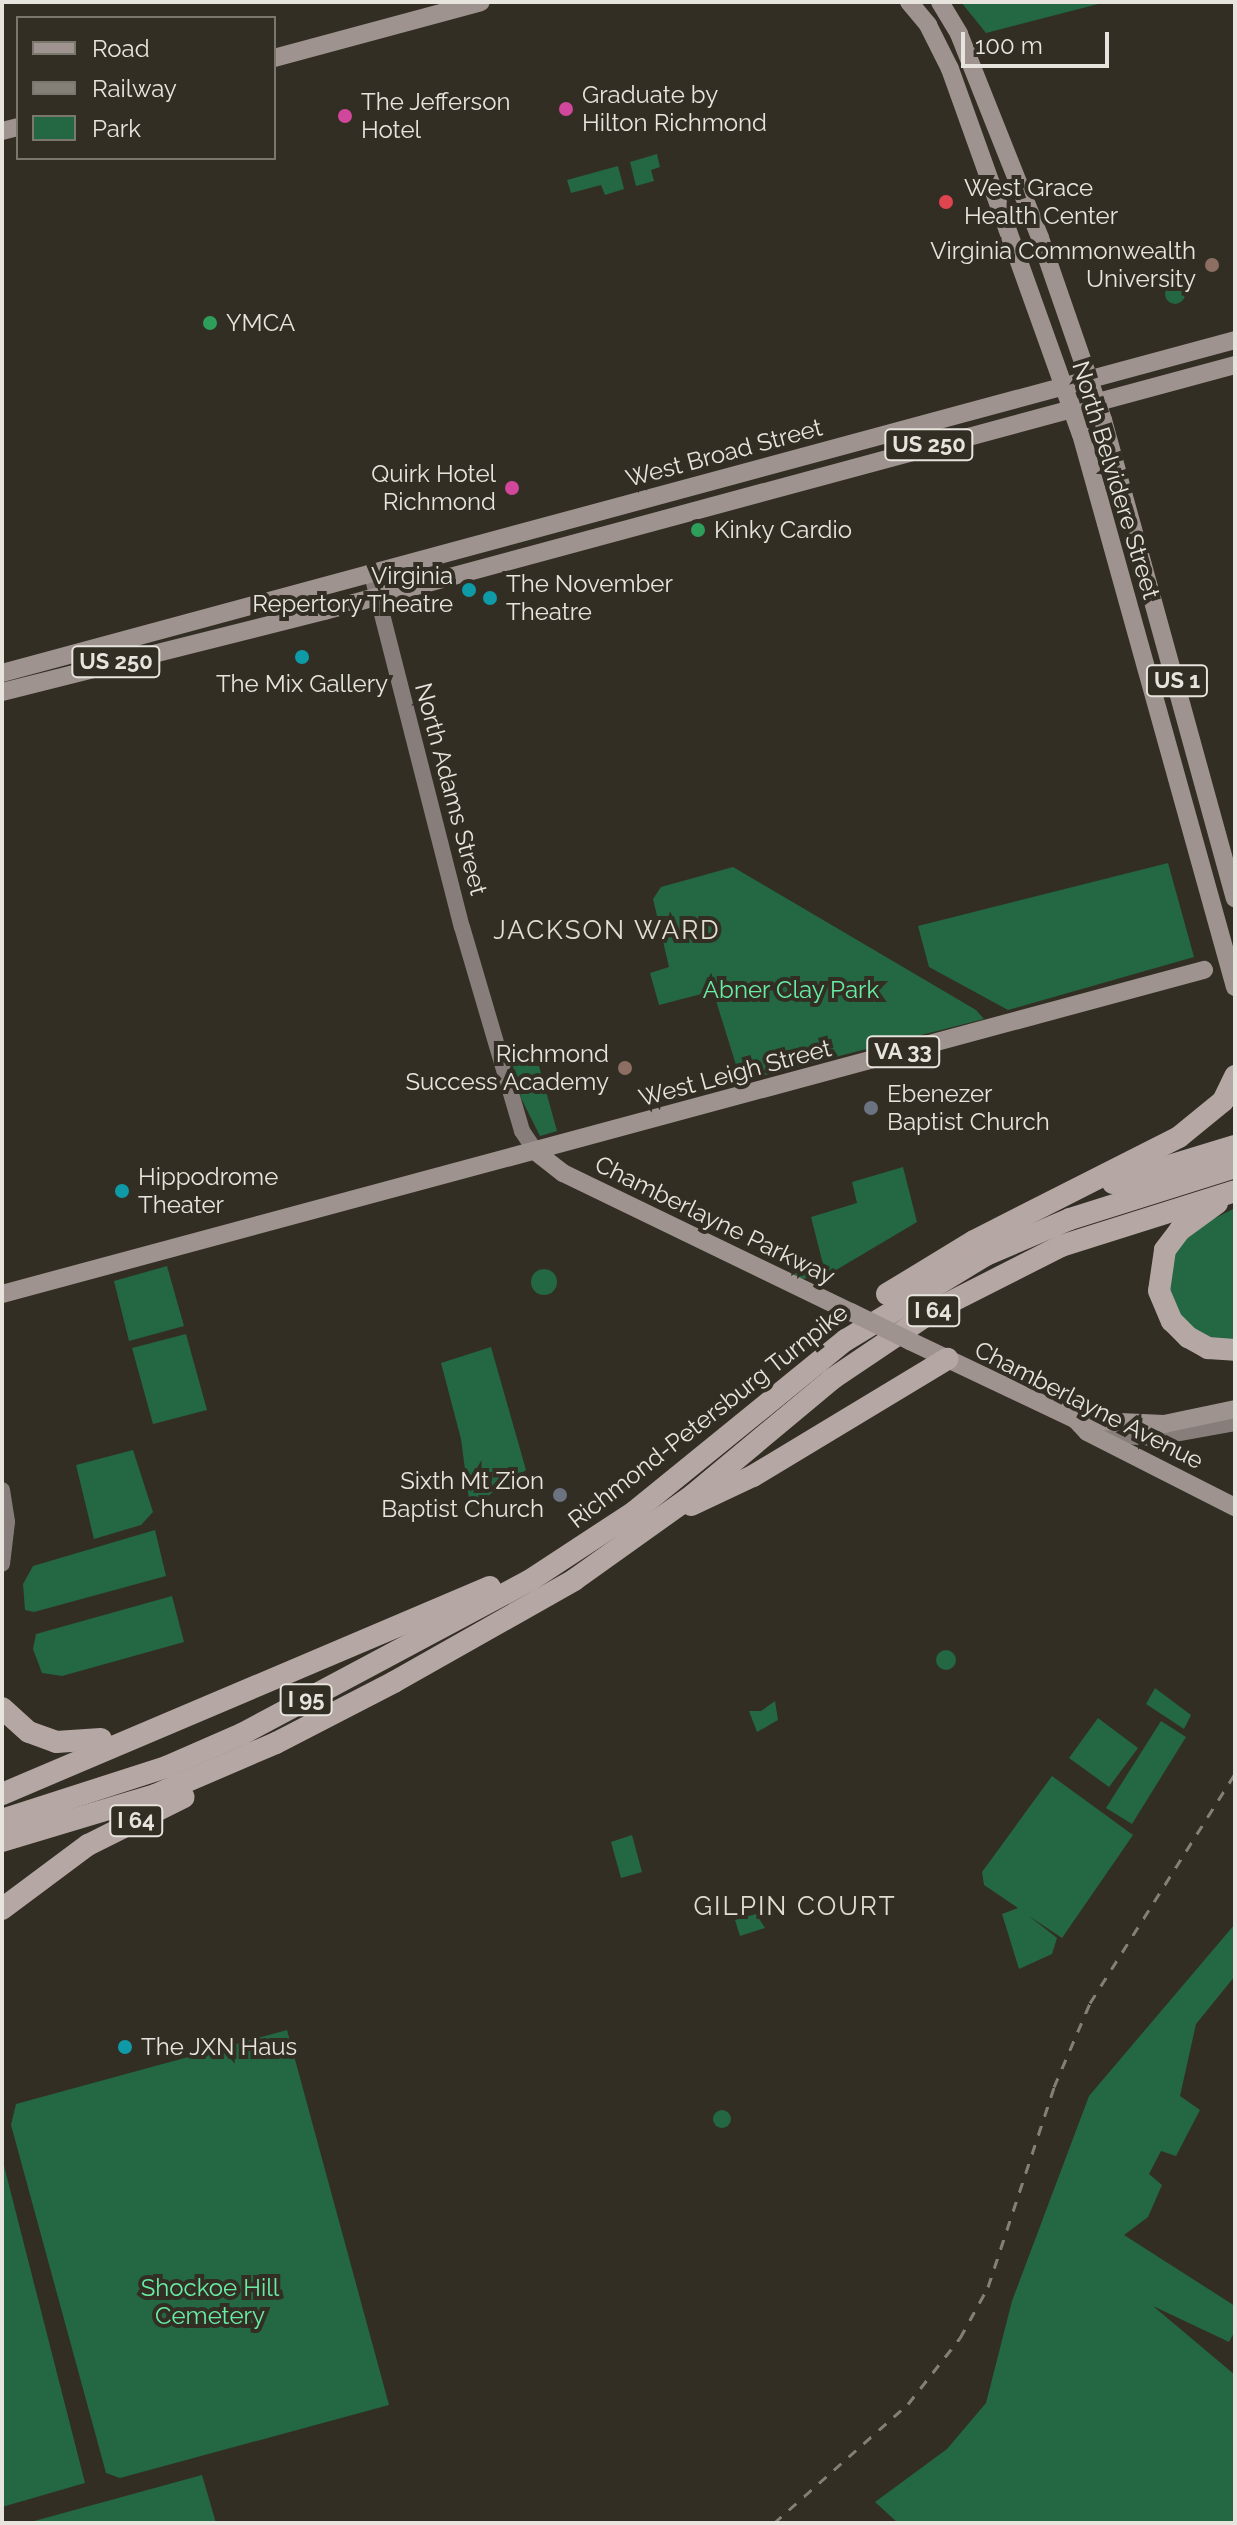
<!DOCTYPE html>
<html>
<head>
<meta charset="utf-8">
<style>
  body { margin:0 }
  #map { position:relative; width:1237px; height:2525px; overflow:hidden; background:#322e24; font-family:Raleway,sans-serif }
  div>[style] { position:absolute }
  .green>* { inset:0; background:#236743 }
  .round { border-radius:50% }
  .secondary>* { height:16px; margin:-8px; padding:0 8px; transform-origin:8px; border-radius:8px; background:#877e7b }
  .primary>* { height:18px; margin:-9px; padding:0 9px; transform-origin:9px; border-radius:9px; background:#9f9390 }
  .highway>* { height:22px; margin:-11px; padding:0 11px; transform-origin:11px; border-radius:11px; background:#b5a7a3 }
  .rail>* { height:3px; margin-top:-1.5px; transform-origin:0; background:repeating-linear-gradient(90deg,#848078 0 10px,transparent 0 20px) }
  .primary-bridge>* { height:18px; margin:-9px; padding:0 9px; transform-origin:9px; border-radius:9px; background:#9f9390 }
  .dots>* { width:22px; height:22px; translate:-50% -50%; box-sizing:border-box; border:4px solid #322e24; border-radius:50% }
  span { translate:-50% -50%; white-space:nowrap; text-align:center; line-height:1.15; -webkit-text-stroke:8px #322e24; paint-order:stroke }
  .shield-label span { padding:2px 6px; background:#322e24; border:2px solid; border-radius:6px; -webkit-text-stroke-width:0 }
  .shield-label { font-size:22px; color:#e7e4de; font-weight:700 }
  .poi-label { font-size:24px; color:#e7e4de }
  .left { translate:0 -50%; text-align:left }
  .right { translate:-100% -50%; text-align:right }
  .street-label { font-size:24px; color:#e7e4de }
  .park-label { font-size:24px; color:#68eda5 }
  .neighbourhood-label { font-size:26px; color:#e2ddd1; letter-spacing:2px }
  .frame { position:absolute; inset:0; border:4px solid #e7e4de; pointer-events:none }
  .legend { position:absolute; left:16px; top:16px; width:260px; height:144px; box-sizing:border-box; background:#322e24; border:2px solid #7a776e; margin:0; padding:10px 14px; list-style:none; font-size:24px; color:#e7e4de }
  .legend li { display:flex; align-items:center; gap:16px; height:40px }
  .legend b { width:40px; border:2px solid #7a776e }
  .scale { position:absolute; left:961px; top:32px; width:148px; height:36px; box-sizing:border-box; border:4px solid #e7e4de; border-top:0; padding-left:10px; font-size:24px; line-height:28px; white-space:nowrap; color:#e7e4de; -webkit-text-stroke:6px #322e24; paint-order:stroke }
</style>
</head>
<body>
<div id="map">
  <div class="green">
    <i style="clip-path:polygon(961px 2px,1106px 2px,986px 33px)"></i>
    <i style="clip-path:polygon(657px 154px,660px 167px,651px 170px,654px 181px,636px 186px,630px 162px)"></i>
    <i style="clip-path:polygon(618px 166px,624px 189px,605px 195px,601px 185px,571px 193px,567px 180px)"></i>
    <i class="round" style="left:1165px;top:284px;width:20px;height:20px"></i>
    <i style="clip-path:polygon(1168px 863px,1194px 957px,1008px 1010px,929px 967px,918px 926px)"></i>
    <i style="clip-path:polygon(733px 867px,976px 1010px,984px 1019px,741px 1081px,713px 991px,659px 1005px,650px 973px,669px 967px,653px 899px,661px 887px)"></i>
    <i style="clip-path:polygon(534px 1048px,557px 1131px,540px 1136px,521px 1098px,510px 1055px)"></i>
    <i style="clip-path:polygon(903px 1167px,917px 1222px,826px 1276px,811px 1217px,857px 1203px,852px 1182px)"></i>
    <i style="clip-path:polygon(1235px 1208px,1235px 1344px,1229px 1345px,1187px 1327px,1168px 1297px,1169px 1263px,1190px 1231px)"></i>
    <i class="round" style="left:793px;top:1259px;width:20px;height:20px"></i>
    <i style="clip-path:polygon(167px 1266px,184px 1326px,129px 1341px,114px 1281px)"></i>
    <i class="round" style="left:531px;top:1269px;width:26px;height:26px"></i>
    <i style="clip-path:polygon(186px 1334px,207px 1410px,153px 1424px,132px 1348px)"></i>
    <i style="clip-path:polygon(491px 1347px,526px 1470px,470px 1508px,461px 1439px,441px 1363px)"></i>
    <i style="clip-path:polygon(133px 1450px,153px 1512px,141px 1525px,94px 1539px,76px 1465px)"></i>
    <i style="clip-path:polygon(155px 1530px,166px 1576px,34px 1612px,25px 1610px,23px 1584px,33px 1566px)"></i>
    <i style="clip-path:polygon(172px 1596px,184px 1642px,62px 1676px,42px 1673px,33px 1649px,36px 1634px)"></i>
    <i class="round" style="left:936px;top:1650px;width:20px;height:20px"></i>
    <i style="clip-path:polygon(1155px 1688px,1191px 1715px,1184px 1729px,1146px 1704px)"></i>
    <i style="clip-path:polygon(775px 1701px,778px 1720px,757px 1732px,749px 1711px,761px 1711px)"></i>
    <i style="clip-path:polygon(1098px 1718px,1138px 1748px,1109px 1787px,1069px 1758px)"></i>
    <i style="clip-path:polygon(1161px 1721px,1186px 1737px,1132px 1824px,1106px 1808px)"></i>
    <i style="clip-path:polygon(1052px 1776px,1133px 1835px,1062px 1938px,1029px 1916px,1057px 1938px,1052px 1954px,1019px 1969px,1002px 1914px,1018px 1908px,984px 1885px,982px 1872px)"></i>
    <i style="clip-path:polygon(632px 1835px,642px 1872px,621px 1878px,611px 1842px)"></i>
    <i style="clip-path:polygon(756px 1914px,765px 1928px,740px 1936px,735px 1920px)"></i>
    <i style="clip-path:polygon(1235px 1924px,1235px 1976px,1196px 2024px,1180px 2096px,1200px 2110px,1176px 2156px,1161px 2151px,1149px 2174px,1162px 2185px,1148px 2217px,1124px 2235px,1235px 2306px,1235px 2331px,1229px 2342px,1153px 2306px,1235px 2375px,1235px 2523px,898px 2523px,875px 2502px,947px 2449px,986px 2403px,1012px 2301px,1089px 2096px)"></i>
    <i style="clip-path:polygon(287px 2030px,389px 2405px,120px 2478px,106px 2473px,11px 2125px,16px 2104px)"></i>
    <i class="round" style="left:713px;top:2110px;width:18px;height:18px"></i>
    <i style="clip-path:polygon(2px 2158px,85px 2483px,2px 2507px)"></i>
    <i style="clip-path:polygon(202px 2475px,216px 2523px,27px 2523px)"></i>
  </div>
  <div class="secondary">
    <i style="left:371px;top:571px;width:367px;rotate:75.7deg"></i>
    <i style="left:462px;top:927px;width:213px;rotate:73.6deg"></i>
    <i style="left:522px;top:1131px;width:25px;rotate:56deg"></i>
    <i style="left:1096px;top:1434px;width:57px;rotate:4deg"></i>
    <i style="left:1153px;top:1438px;width:83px;rotate:-10.4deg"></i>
    <i style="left:2px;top:1490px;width:32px;rotate:81deg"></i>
    <i style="left:7px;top:1522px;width:42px;rotate:96.8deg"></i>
  </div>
  <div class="primary">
    <i style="left:909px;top:2px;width:30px;rotate:50deg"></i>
    <i style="left:928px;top:25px;width:49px;rotate:63.4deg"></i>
    <i style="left:950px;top:69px;width:388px;rotate:70.3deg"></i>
    <i style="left:1081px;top:434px;width:574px;rotate:74.44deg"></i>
    <i style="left:940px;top:2px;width:37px;rotate:59deg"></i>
    <i style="left:959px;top:34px;width:219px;rotate:68.3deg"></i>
    <i style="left:1040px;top:238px;width:193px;rotate:70.9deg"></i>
    <i style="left:1103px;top:420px;width:496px;rotate:74.6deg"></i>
    <i style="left:274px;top:58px;width:214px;rotate:-15.1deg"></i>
    <i style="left:2px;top:131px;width:16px;rotate:-14deg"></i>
    <i style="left:2px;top:673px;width:1277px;rotate:-15.11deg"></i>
    <i style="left:2px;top:692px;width:332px;rotate:-14.1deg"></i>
    <i style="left:324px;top:611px;width:944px;rotate:-15.11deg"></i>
    <i style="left:536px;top:1152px;width:34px;rotate:38deg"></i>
    <i style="left:563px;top:1173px;width:320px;rotate:25.8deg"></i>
    <i style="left:2px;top:1294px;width:1245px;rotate:-15.09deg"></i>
    <i style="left:910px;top:1341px;width:184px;rotate:25.4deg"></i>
    <i style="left:1076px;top:1420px;width:16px;rotate:47deg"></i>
    <i style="left:1087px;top:1432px;width:166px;rotate:26.9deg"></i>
    <i style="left:1076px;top:1420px;width:88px;rotate:2.6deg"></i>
    <i style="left:1164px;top:1424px;width:73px;rotate:-11.9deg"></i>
  </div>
  <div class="highway">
    <i style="left:1113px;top:1183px;width:127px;rotate:-16.9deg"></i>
    <i style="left:1217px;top:1203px;width:46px;rotate:143.9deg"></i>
    <i style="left:1180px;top:1230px;width:25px;rotate:127deg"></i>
    <i style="left:1165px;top:1250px;width:41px;rotate:98.3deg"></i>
    <i style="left:1159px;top:1291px;width:33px;rotate:67deg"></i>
    <i style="left:1172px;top:1321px;width:23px;rotate:45deg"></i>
    <i style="left:1188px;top:1337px;width:23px;rotate:29deg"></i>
    <i style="left:1208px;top:1348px;width:27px;rotate:4deg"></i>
    <i style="left:887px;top:1294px;width:102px;rotate:-31.3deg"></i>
    <i style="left:974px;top:1241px;width:230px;rotate:-26.9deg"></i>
    <i style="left:1179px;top:1137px;width:57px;rotate:-39.3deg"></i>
    <i style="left:1223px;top:1101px;width:28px;rotate:-64deg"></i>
    <i style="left:691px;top:1505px;width:68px;rotate:-25.1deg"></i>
    <i style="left:753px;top:1476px;width:227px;rotate:-31.1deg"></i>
    <i style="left:2px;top:1708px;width:36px;rotate:42deg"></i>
    <i style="left:29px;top:1732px;width:29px;rotate:20deg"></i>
    <i style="left:56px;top:1742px;width:45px;rotate:-3.8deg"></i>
    <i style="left:2px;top:1794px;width:530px;rotate:-22.99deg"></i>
    <i style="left:2px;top:1820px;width:172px;rotate:-17.9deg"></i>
    <i style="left:166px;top:1767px;width:83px;rotate:-23.5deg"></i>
    <i style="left:242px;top:1734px;width:325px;rotate:-28.1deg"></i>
    <i style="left:529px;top:1581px;width:126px;rotate:-33.3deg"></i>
    <i style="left:634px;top:1512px;width:273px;rotate:-39.1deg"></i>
    <i style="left:846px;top:1340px;width:164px;rotate:-31.3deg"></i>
    <i style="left:986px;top:1255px;width:91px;rotate:-23.2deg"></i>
    <i style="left:1070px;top:1219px;width:173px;rotate:-17.5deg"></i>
    <i style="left:2px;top:1841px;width:160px;rotate:-16.7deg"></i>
    <i style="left:155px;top:1795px;width:132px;rotate:-23.3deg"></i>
    <i style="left:276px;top:1743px;width:133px;rotate:-27.3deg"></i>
    <i style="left:394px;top:1682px;width:207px;rotate:-29.5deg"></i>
    <i style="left:574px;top:1580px;width:146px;rotate:-35.5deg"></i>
    <i style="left:693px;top:1495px;width:181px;rotate:-39.8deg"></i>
    <i style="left:832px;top:1379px;width:122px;rotate:-34deg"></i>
    <i style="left:933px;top:1311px;width:144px;rotate:-26.9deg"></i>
    <i style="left:1061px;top:1246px;width:182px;rotate:-17.5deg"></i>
    <i style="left:2px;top:1909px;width:107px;rotate:-36.7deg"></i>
    <i style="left:88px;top:1845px;width:107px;rotate:-26.6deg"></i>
  </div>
  <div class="rail">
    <i style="left:774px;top:2523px;width:179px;rotate:-41.6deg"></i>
    <i style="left:908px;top:2404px;width:84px;rotate:-51.8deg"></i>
    <i style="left:960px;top:2338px;width:58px;rotate:-61.2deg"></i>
    <i style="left:988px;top:2287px;width:211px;rotate:-71.7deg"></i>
    <i style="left:1054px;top:2087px;width:91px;rotate:-66.8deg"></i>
    <i style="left:1090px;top:2003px;width:271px;rotate:-57.7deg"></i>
  </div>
  <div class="primary-bridge">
    <i style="left:851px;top:1312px;width:66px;rotate:26.2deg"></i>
  </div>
  <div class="dots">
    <i style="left:566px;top:109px;background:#d1479c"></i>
    <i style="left:345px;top:116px;background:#d1479c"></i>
    <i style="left:946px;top:202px;background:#e0444e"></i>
    <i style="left:1212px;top:265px;background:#8d6e63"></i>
    <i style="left:210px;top:323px;background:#2e9e5b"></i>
    <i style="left:512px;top:488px;background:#d1479c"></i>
    <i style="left:698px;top:530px;background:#2e9e5b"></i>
    <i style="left:469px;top:590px;background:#0f9aa8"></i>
    <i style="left:490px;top:598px;background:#0f9aa8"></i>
    <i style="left:302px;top:657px;background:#0f9aa8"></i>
    <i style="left:625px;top:1068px;background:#8d6e63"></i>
    <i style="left:871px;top:1108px;background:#6b7280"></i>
    <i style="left:122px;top:1191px;background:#0f9aa8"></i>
    <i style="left:560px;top:1495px;background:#6b7280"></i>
    <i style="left:125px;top:2047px;background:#0f9aa8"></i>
  </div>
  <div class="shield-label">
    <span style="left:929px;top:445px">US 250</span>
    <span style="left:116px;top:662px">US 250</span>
    <span style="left:1177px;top:681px">US 1</span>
    <span style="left:903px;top:1052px">VA 33</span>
    <span style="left:933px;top:1311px">I 64</span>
    <span style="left:306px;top:1700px">I 95</span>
    <span style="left:136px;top:1821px">I 64</span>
  </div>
  <div class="poi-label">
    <span class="left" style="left:582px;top:109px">Graduate by<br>Hilton Richmond</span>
    <span class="left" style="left:361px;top:116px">The Jefferson<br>Hotel</span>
    <span class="left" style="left:964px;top:202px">West Grace<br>Health Center</span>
    <span class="right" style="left:1196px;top:265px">Virginia Commonwealth<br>University</span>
    <span class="left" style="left:226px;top:323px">YMCA</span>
    <span class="right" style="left:496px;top:488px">Quirk Hotel<br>Richmond</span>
    <span class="left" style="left:714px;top:530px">Kinky Cardio</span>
    <span class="right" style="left:453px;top:590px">Virginia<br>Repertory Theatre</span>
    <span class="left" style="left:506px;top:598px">The November<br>Theatre</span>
    <span style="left:302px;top:684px">The Mix Gallery</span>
    <span class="right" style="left:609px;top:1068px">Richmond<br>Success Academy</span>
    <span class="left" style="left:887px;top:1108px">Ebenezer<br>Baptist Church</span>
    <span class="left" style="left:138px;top:1191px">Hippodrome<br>Theater</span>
    <span class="right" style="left:544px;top:1495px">Sixth Mt Zion<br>Baptist Church</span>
    <span class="left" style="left:141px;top:2047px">The JXN Haus</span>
  </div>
  <div class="street-label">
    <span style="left:724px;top:453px;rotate:-15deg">West Broad Street</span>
    <span style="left:1116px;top:480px;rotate:73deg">North Belvidere Street</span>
    <span style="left:451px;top:789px;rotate:75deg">North Adams Street</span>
    <span style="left:735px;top:1073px;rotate:-15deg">West Leigh Street</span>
    <span style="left:715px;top:1220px;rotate:26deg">Chamberlayne Parkway</span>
    <span style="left:1089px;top:1405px;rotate:27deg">Chamberlayne Avenue</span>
    <span style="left:708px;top:1416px;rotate:-38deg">Richmond-Petersburg Turnpike</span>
  </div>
  <div class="park-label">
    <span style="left:791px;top:990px">Abner Clay Park</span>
    <span style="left:210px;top:2302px">Shockoe Hill<br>Cemetery</span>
  </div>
  <div class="neighbourhood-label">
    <span style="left:607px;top:931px">JACKSON WARD</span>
    <span style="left:795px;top:1907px">GILPIN COURT</span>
  </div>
  <div class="frame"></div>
  <ul class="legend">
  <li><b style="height:10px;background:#9f9390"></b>Road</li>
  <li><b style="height:10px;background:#848078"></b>Railway</li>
  <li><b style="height:22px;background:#236743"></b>Park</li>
  </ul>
  <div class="scale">100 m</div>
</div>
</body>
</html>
